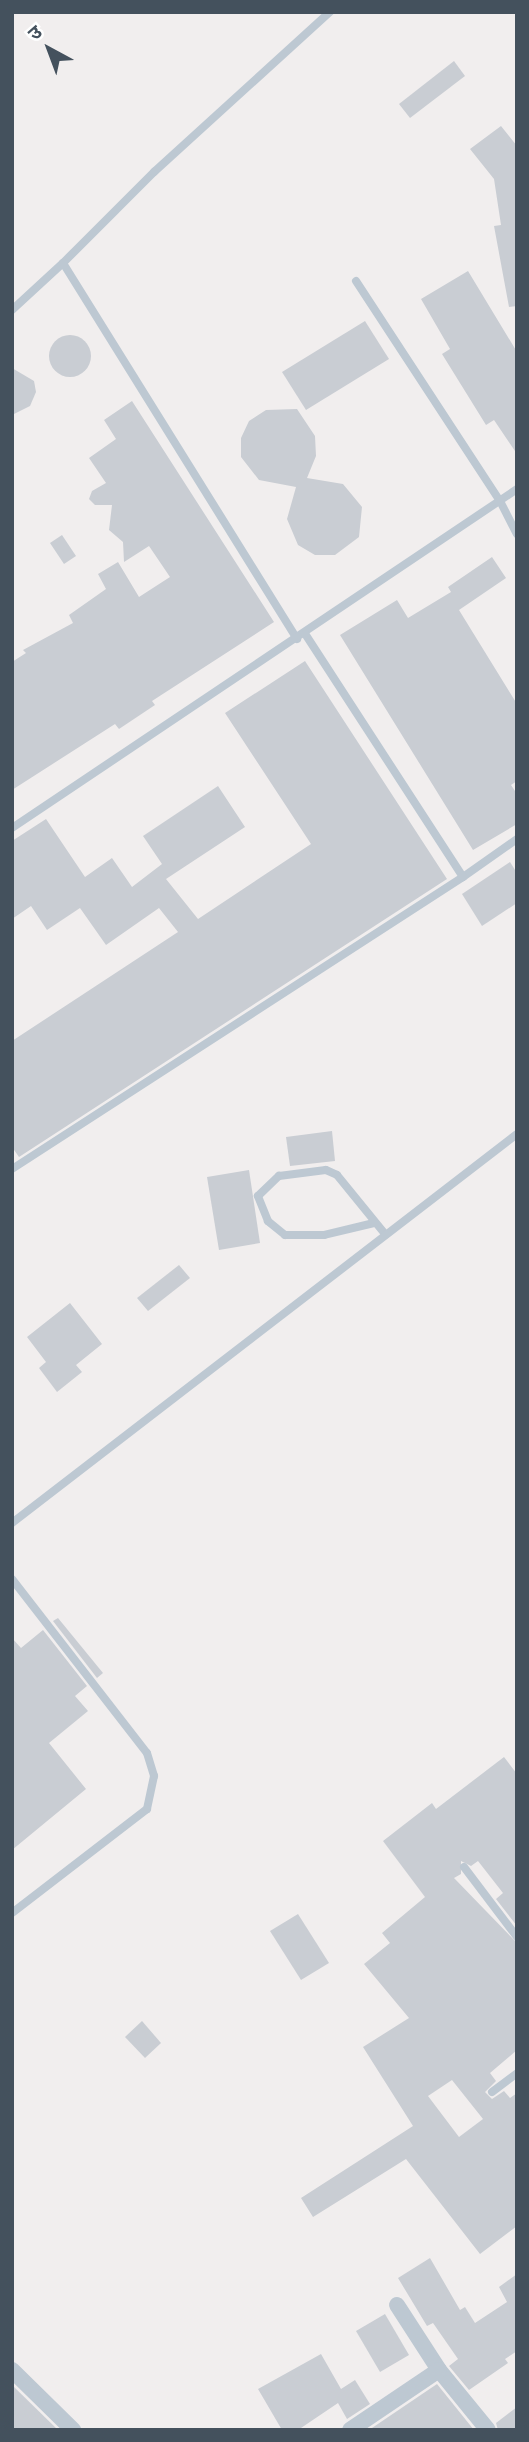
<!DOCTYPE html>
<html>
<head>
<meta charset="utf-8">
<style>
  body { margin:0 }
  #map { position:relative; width:529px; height:2442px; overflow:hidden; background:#f1eeee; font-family:Helvetica,"Noto Sans Devanagari",sans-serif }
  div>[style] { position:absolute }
  .building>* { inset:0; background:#c9cdd3 }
  .round { border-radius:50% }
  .service>* { height:8px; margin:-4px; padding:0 4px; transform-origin:4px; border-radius:4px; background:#bdc8d2 }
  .minor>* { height:16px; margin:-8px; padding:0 8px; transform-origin:8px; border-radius:8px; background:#bdc8d2 }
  span { translate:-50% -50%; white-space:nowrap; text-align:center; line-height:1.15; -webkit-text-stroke:6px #fff; paint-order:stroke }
  .frame { position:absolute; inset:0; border:14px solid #44515d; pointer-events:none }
  .north { position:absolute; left:14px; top:14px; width:70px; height:70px; -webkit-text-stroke:5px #fff; paint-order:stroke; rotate:319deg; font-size:19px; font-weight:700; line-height:28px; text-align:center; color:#44515d }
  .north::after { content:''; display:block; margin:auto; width:24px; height:32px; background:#44515d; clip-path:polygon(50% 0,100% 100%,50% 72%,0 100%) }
</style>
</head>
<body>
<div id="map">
  <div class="building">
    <i style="clip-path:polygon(454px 61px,465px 76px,410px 118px,399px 104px)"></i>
    <i style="clip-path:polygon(501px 126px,517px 146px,517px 306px,509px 307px,494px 226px,501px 225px,494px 179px,470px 149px)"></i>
    <i style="clip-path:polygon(468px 271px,517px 352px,517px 454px,494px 420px,486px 425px,442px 354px,450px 349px,421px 299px)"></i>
    <i style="clip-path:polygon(365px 321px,389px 359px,306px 410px,282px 372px)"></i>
    <i class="round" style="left:49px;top:335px;width:42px;height:42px"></i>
    <i style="clip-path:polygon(12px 368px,34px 381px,36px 392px,30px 406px,12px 415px)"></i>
    <i style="clip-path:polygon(132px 401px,274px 622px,152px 701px,155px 705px,119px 729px,115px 724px,12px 790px,12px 662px,26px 653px,23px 650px,73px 623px,69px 615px,106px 589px,98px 574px,118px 562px,139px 597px,170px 577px,149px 546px,124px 562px,123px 542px,109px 530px,112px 505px,95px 505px,89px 499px,92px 491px,106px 483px,89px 458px,116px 439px,104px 420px)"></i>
    <i style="clip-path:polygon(297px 409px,315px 436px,316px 456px,307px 478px,343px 484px,362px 507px,359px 537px,335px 555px,315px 555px,298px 545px,287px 519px,296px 487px,259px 480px,241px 457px,241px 438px,249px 421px,266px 410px)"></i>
    <i style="clip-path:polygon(62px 535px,76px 556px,64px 564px,50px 543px)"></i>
    <i style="clip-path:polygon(492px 557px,506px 578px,459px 610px,517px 704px,517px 781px,511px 785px,517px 794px,517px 824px,473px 850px,340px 635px,397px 600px,408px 618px,451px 592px,448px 587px)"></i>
    <i style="clip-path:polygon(305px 661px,447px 879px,19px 1157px,12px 1147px,12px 1041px,178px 932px,159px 908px,106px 945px,80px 908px,47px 930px,31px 906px,12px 919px,12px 841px,46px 819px,85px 877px,112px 858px,132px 887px,162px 864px,143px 836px,218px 786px,245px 827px,166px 879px,198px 919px,311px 844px,225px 713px)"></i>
    <i style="clip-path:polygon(510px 862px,517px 873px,517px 903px,482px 926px,462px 894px)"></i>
    <i style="clip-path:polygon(332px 1131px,335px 1161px,290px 1166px,286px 1137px)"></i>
    <i style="clip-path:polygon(249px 1170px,260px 1243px,219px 1250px,207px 1177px)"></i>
    <i style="clip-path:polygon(179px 1265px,190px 1278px,148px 1311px,137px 1298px)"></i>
    <i style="clip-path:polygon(70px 1303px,102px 1344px,76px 1365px,82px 1372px,57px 1392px,39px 1368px,46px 1362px,27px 1337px)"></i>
    <i style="clip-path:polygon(58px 1618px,103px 1673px,97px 1678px,53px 1621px)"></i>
    <i style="clip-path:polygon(43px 1630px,87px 1686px,75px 1696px,88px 1711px,49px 1743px,86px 1789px,12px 1850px,12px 1638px,21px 1648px)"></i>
    <i style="clip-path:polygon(evenodd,504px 1757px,517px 1774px,517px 1926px,496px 1899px,503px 1893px,478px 1861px,471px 1866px,461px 1861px,461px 1874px,454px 1878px,517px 1943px,517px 2050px,490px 2073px,496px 2081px,485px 2092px,492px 2099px,504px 2091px,510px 2098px,517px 2093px,517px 2226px,480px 2254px,406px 2159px,313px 2217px,301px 2198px,413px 2126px,363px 2047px,409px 2018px,364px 1964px,390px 1943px,382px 1933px,425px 1897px,383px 1841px,432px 1803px,436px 1809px,504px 1757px,452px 2080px,483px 2119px,459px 2137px,428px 2096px,452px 2080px)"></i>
    <i style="clip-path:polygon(298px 1914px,329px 1963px,301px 1980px,270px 1931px)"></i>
    <i style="clip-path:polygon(142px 2021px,161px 2043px,145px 2058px,125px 2037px)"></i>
    <i style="clip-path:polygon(430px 2258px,460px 2310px,465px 2307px,475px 2323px,507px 2302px,499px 2287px,517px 2274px,517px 2351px,505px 2359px,508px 2363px,469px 2390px,449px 2366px,458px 2359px,433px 2323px,427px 2326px,398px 2278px)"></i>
    <i style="clip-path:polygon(385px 2314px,409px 2355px,380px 2372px,356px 2331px)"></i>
    <i style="clip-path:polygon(321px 2354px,341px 2389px,355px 2380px,370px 2404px,347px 2419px,338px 2403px,298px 2430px,282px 2430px,258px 2389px)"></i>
    <i style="clip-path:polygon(437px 2384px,474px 2430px,369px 2430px)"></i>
    <i style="clip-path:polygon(12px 2385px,58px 2430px,12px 2430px)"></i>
    <i style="clip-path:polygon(517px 2407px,517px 2430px,498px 2430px,496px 2423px)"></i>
  </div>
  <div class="service">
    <i style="left:63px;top:263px;width:129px;rotate:-45deg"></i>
    <i style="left:154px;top:172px;width:238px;rotate:-42.3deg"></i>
    <i style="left:356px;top:281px;width:263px;rotate:56.8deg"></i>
    <i style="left:500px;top:501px;width:37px;rotate:63deg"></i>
    <i style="left:12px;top:310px;width:69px;rotate:-42.7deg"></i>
    <i style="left:63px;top:263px;width:443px;rotate:58.1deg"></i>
    <i style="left:12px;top:828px;width:608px;rotate:-33.87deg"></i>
    <i style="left:463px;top:877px;width:66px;rotate:-35.1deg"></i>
    <i style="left:12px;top:1169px;width:537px;rotate:-32.92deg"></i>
    <i style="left:463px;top:877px;width:290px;rotate:-123deg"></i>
    <i style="left:374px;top:1223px;width:51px;rotate:166.5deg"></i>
    <i style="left:324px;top:1235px;width:39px;rotate:180deg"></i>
    <i style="left:285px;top:1235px;width:22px;rotate:-141deg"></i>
    <i style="left:268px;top:1221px;width:27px;rotate:-112deg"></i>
    <i style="left:258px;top:1196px;width:29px;rotate:-44deg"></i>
    <i style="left:279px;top:1176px;width:47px;rotate:-7.3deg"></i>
    <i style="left:326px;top:1170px;width:12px;rotate:24deg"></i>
    <i style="left:337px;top:1175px;width:77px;rotate:50.8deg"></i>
    <i style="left:12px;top:1523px;width:637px;rotate:-37.61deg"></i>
    <i style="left:12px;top:1579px;width:220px;rotate:52.2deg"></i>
    <i style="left:147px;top:1753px;width:24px;rotate:73deg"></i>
    <i style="left:154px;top:1776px;width:34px;rotate:102deg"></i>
    <i style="left:147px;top:1809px;width:170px;rotate:142.4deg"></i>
    <i style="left:464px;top:1867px;width:88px;rotate:52.9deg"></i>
    <i style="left:492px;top:2092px;width:31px;rotate:-37deg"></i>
  </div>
  <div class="minor">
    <i style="left:397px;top:2305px;width:77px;rotate:57.1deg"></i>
    <i style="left:439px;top:2370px;width:77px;rotate:50.8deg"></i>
    <i style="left:12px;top:2370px;width:86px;rotate:44.5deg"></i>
    <i style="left:350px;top:2430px;width:107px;rotate:-34deg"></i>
  </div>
  <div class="frame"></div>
  <div class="north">उ</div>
</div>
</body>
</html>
